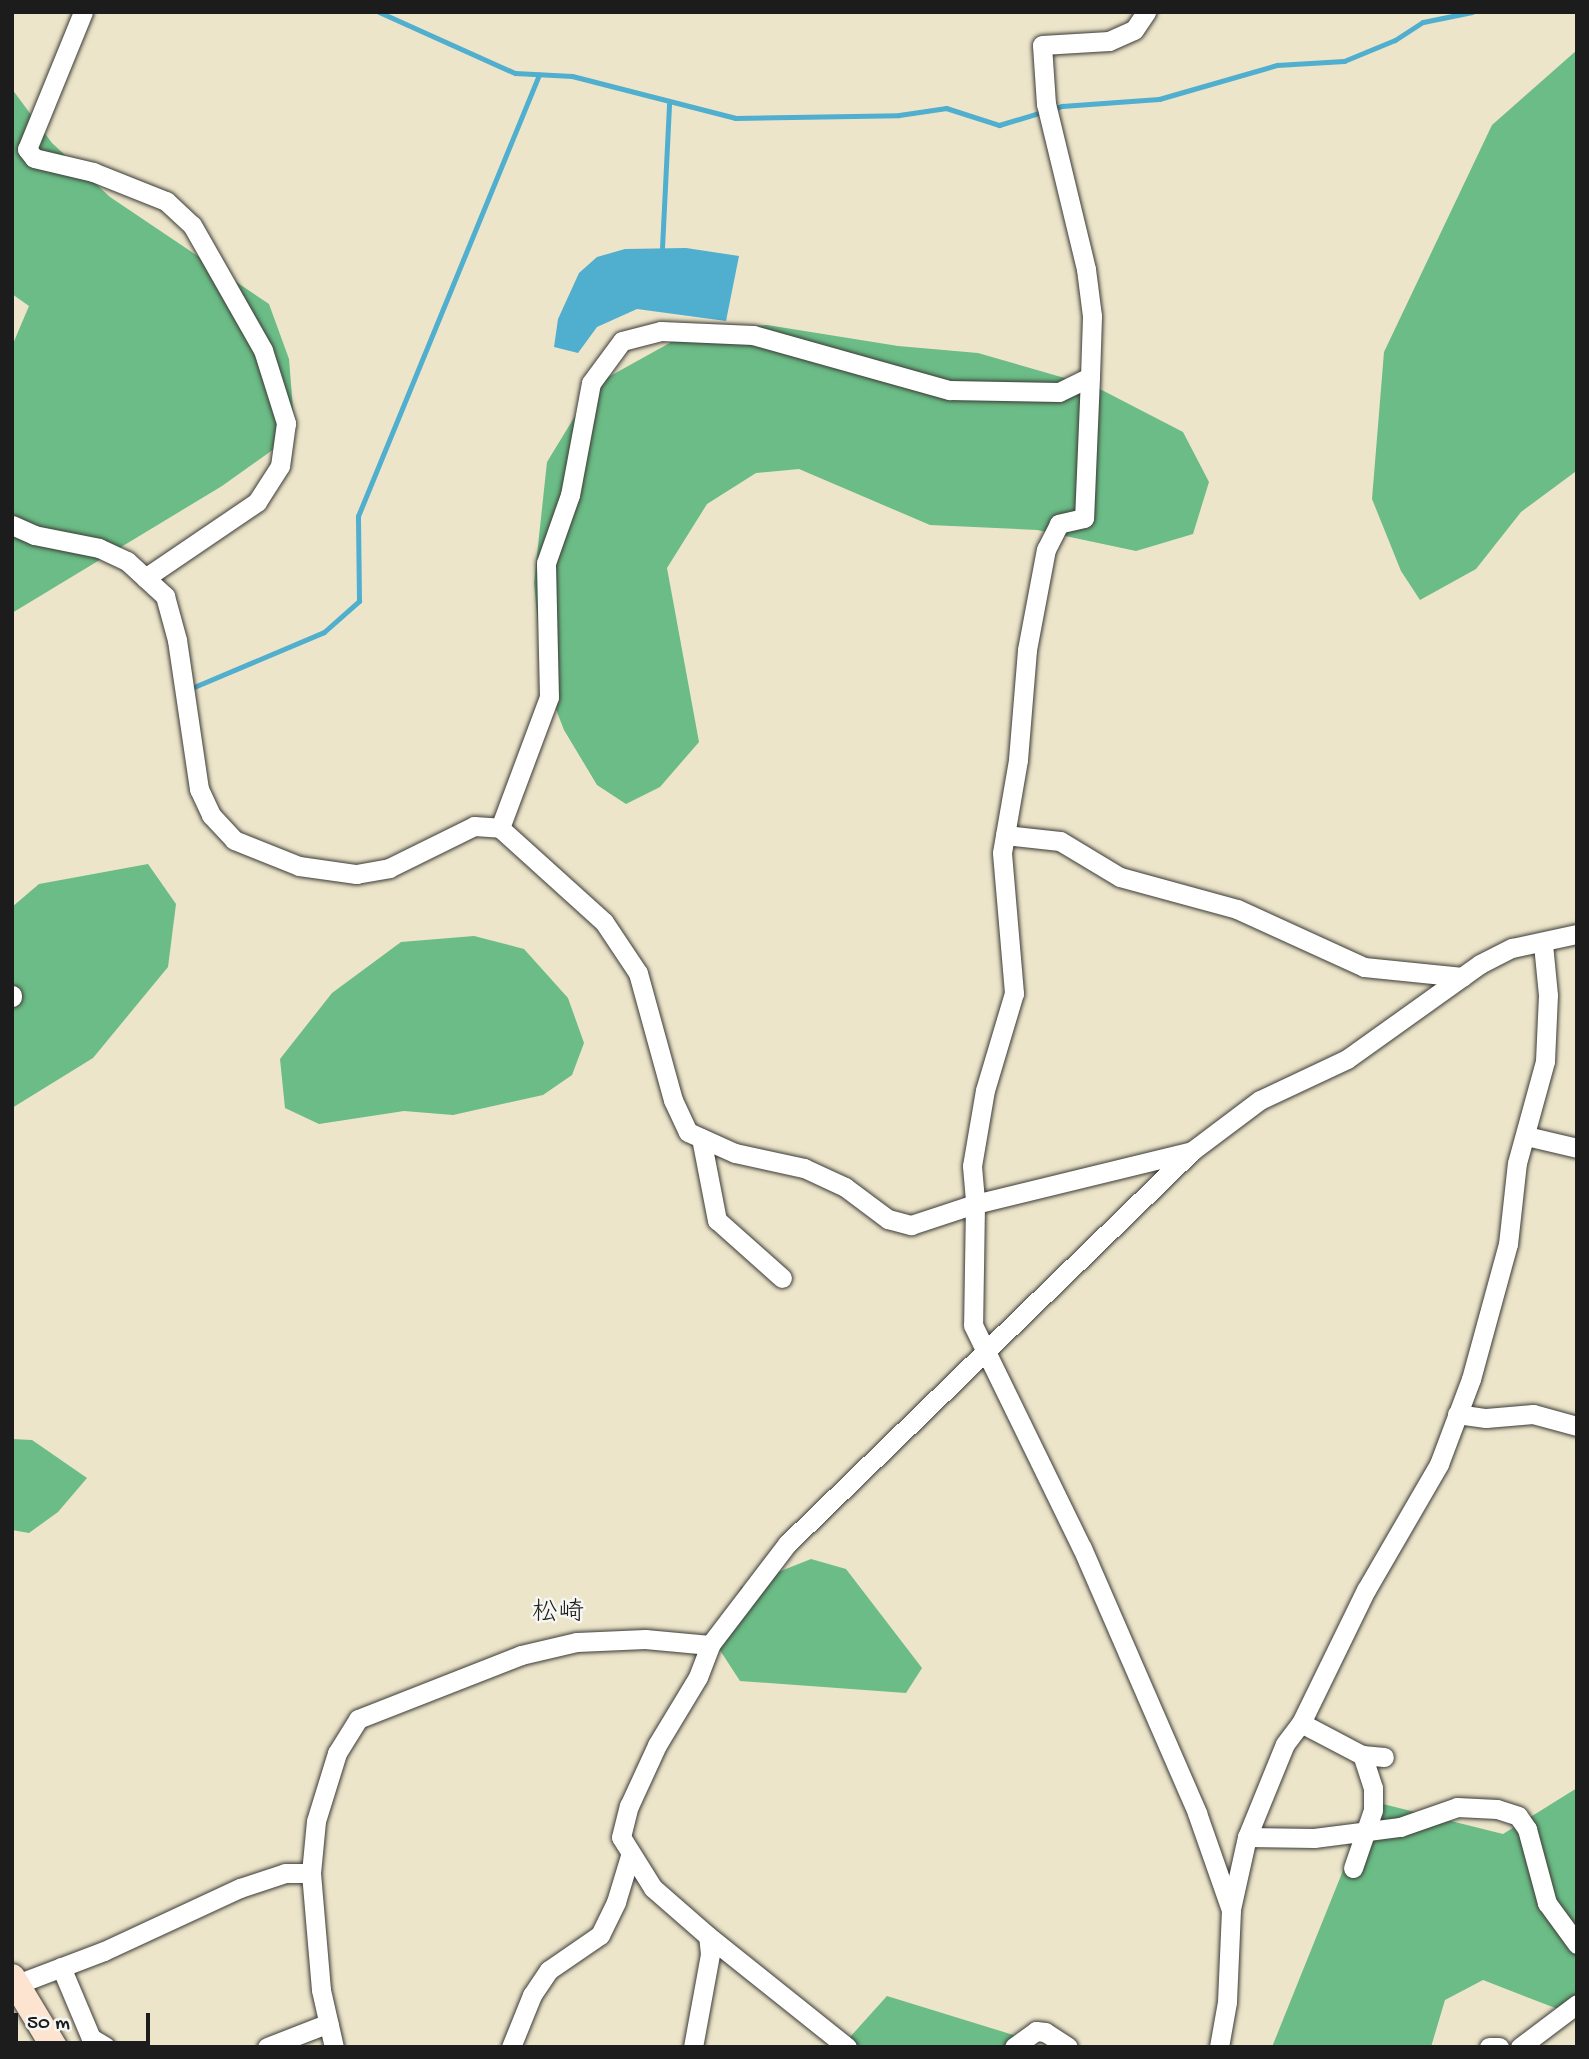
<!DOCTYPE html>
<html>
<head>
<meta charset="utf-8">
<style>
  body { margin:0 }
  #map { position:relative; width:1589px; height:2059px; overflow:hidden; background:#ece5ca; font-family:"Gochi Hand","Klee One",sans-serif }
  div>[style] { position:absolute }
  .forest>* { inset:0; background:#6bbc86 }
  .water>* { inset:0; background:#50aece }
  .stream>* { height:5px; margin:-2.5px; padding:0 2.5px; transform-origin:2.5px; border-radius:2.5px; background:#50aece }
  .roads { filter:drop-shadow(0 0 2px #3b3a36) drop-shadow(0 0 2px #3b3a36) }
  .street>* { height:19px; margin:-9.5px; padding:0 9.5px; transform-origin:9.5px; border-radius:9.5px; background:#fff }
  .secondary>* { height:26px; margin:-13px; padding:0 13px; transform-origin:13px; border-radius:13px; background:#fde4d1 }
  span { translate:-50% -50%; white-space:nowrap; text-align:center; line-height:1.15; -webkit-text-stroke:5px #f6f6f2; paint-order:stroke }
  .quarter-label { font-size:26px; color:#1c1c1c }
  .frame { position:absolute; inset:0; border:14px solid #1c1c1c; pointer-events:none }
  .scale { position:absolute; left:14px; top:2013px; width:136px; height:32px; box-sizing:border-box; border:4px solid #1c1c1c; border-top:0; padding-left:9px; font-size:21px; line-height:24px; white-space:nowrap; color:#1c1c1c; -webkit-text-stroke:5px #f6f6f2; paint-order:stroke }
</style>
</head>
<body>
<div id="map">
  <div class="forest">
    <i style="clip-path:polygon(1577px 50px,1575px 472px,1521px 512px,1476px 569px,1420px 600px,1401px 571px,1372px 499px,1384px 352px,1492px 125px)"></i>
    <i style="clip-path:polygon(12px 89px,52px 143px,110px 197px,269px 304px,289px 359px,295px 434px,222px 486px,12px 613px,12px 346px,29px 306px,12px 294px)"></i>
    <i style="clip-path:polygon(767px 325px,898px 346px,978px 353px,1096px 387px,1183px 432px,1209px 482px,1193px 534px,1136px 551px,1037px 530px,930px 525px,799px 469px,756px 473px,707px 504px,667px 568px,699px 742px,660px 787px,626px 804px,597px 785px,564px 730px,543px 676px,534px 583px,547px 462px,594px 385px,693px 330px)"></i>
    <i style="clip-path:polygon(148px 864px,176px 904px,168px 967px,93px 1058px,12px 1108px,12px 907px,39px 884px)"></i>
    <i style="clip-path:polygon(474px 936px,524px 949px,568px 998px,584px 1043px,572px 1075px,543px 1095px,453px 1115px,404px 1111px,319px 1124px,285px 1108px,280px 1059px,332px 993px,401px 942px)"></i>
    <i style="clip-path:polygon(12px 1439px,32px 1440px,87px 1478px,58px 1512px,29px 1533px,12px 1530px)"></i>
    <i style="clip-path:polygon(811px 1559px,846px 1569px,922px 1668px,906px 1693px,740px 1681px,714px 1641px,741px 1587px)"></i>
    <i style="clip-path:polygon(1577px 1788px,1577px 2002px,1563px 2011px,1483px 1980px,1445px 2000px,1431px 2047px,1272px 2047px,1371px 1801px,1503px 1834px)"></i>
    <i style="clip-path:polygon(887px 1996px,1020px 2037px,1018px 2047px,841px 2047px)"></i>
  </div>
  <div class="water">
    <i style="clip-path:polygon(686px 248px,739px 256px,726px 321px,637px 309px,597px 327px,578px 353px,554px 347px,558px 319px,579px 273px,597px 257px,625px 249px)"></i>
  </div>
  <div class="stream">
    <i style="left:379px;top:12px;width:149px;rotate:24.2deg"></i>
    <i style="left:515px;top:73px;width:57px;rotate:3deg"></i>
    <i style="left:572px;top:76px;width:168px;rotate:14.4deg"></i>
    <i style="left:735px;top:118px;width:164px;rotate:-1deg"></i>
    <i style="left:899px;top:115px;width:48px;rotate:-8.5deg"></i>
    <i style="left:946px;top:108px;width:56px;rotate:17.8deg"></i>
    <i style="left:999px;top:125px;width:66px;rotate:-16.8deg"></i>
    <i style="left:1062px;top:106px;width:97px;rotate:-4.1deg"></i>
    <i style="left:1159px;top:99px;width:123px;rotate:-16.1deg"></i>
    <i style="left:1277px;top:65px;width:67px;rotate:-3.4deg"></i>
    <i style="left:1344px;top:61px;width:55px;rotate:-22.4deg"></i>
    <i style="left:1395px;top:40px;width:33px;rotate:-33deg"></i>
    <i style="left:1423px;top:22px;width:50px;rotate:-11.5deg"></i>
    <i style="left:662px;top:248px;width:144px;rotate:-87.2deg"></i>
    <i style="left:194px;top:687px;width:141px;rotate:-22.9deg"></i>
    <i style="left:324px;top:632px;width:47px;rotate:-41.5deg"></i>
    <i style="left:359px;top:601px;width:85px;rotate:-90.7deg"></i>
    <i style="left:358px;top:516px;width:477px;rotate:-67.7deg"></i>
  </div>
  <div class="roads">
    <div class="street">
      <i style="left:83px;top:12px;width:148px;rotate:112.2deg"></i>
      <i style="left:27px;top:149px;width:11px;rotate:52deg"></i>
      <i style="left:34px;top:158px;width:61px;rotate:13.3deg"></i>
      <i style="left:93px;top:172px;width:79px;rotate:21.7deg"></i>
      <i style="left:166px;top:201px;width:35px;rotate:43deg"></i>
      <i style="left:192px;top:225px;width:144px;rotate:60.4deg"></i>
      <i style="left:263px;top:350px;width:77px;rotate:72.5deg"></i>
      <i style="left:286px;top:423px;width:43px;rotate:97.9deg"></i>
      <i style="left:280px;top:466px;width:43px;rotate:122.6deg"></i>
      <i style="left:257px;top:502px;width:135px;rotate:145.8deg"></i>
      <i style="left:1090px;top:377px;width:141px;rotate:92.4deg"></i>
      <i style="left:1084px;top:518px;width:26px;rotate:167deg"></i>
      <i style="left:1059px;top:524px;width:28px;rotate:117deg"></i>
      <i style="left:1046px;top:549px;width:103px;rotate:100.7deg"></i>
      <i style="left:1027px;top:650px;width:110px;rotate:94.7deg"></i>
      <i style="left:1018px;top:760px;width:94px;rotate:99.8deg"></i>
      <i style="left:1002px;top:853px;width:141px;rotate:85.1deg"></i>
      <i style="left:1014px;top:993px;width:101px;rotate:106.6deg"></i>
      <i style="left:985px;top:1090px;width:77px;rotate:99.7deg"></i>
      <i style="left:972px;top:1166px;width:38px;rotate:85deg"></i>
      <i style="left:975px;top:1204px;width:223px;rotate:-13.7deg"></i>
      <i style="left:12px;top:525px;width:24px;rotate:24deg"></i>
      <i style="left:34px;top:535px;width:66px;rotate:11.3deg"></i>
      <i style="left:99px;top:548px;width:31px;rotate:25deg"></i>
      <i style="left:127px;top:561px;width:52px;rotate:42.6deg"></i>
      <i style="left:165px;top:596px;width:46px;rotate:74.7deg"></i>
      <i style="left:177px;top:640px;width:151px;rotate:81.6deg"></i>
      <i style="left:199px;top:789px;width:29px;rotate:65deg"></i>
      <i style="left:211px;top:815px;width:34px;rotate:47deg"></i>
      <i style="left:234px;top:840px;width:70px;rotate:21.8deg"></i>
      <i style="left:299px;top:866px;width:58px;rotate:8deg"></i>
      <i style="left:356px;top:874px;width:34px;rotate:-10deg"></i>
      <i style="left:389px;top:868px;width:95px;rotate:-26.3deg"></i>
      <i style="left:474px;top:826px;width:26px;rotate:4deg"></i>
      <i style="left:500px;top:828px;width:140px;rotate:42.1deg"></i>
      <i style="left:604px;top:922px;width:61px;rotate:56.3deg"></i>
      <i style="left:638px;top:973px;width:132px;rotate:74.6deg"></i>
      <i style="left:673px;top:1100px;width:35px;rotate:65deg"></i>
      <i style="left:688px;top:1132px;width:51px;rotate:24.1deg"></i>
      <i style="left:735px;top:1153px;width:71px;rotate:12.3deg"></i>
      <i style="left:804px;top:1168px;width:45px;rotate:24.9deg"></i>
      <i style="left:845px;top:1187px;width:54px;rotate:36.7deg"></i>
      <i style="left:888px;top:1219px;width:24px;rotate:15deg"></i>
      <i style="left:911px;top:1225px;width:67px;rotate:-18.2deg"></i>
      <i style="left:975px;top:1204px;width:121px;rotate:90.9deg"></i>
      <i style="left:973px;top:1325px;width:248px;rotate:64deg"></i>
      <i style="left:1082px;top:1548px;width:289px;rotate:66.5deg"></i>
      <i style="left:1197px;top:1813px;width:103px;rotate:70.7deg"></i>
      <i style="left:1231px;top:1910px;width:92px;rotate:92.5deg"></i>
      <i style="left:1227px;top:2002px;width:46px;rotate:100.1deg"></i>
      <i style="left:500px;top:828px;width:140px;rotate:-69.5deg"></i>
      <i style="left:549px;top:697px;width:134px;rotate:-91.3deg"></i>
      <i style="left:546px;top:563px;width:72px;rotate:-70.6deg"></i>
      <i style="left:570px;top:495px;width:114px;rotate:-79.4deg"></i>
      <i style="left:591px;top:383px;width:52px;rotate:-53.6deg"></i>
      <i style="left:622px;top:341px;width:40px;rotate:-14.4deg"></i>
      <i style="left:661px;top:331px;width:92px;rotate:2.5deg"></i>
      <i style="left:753px;top:335px;width:204px;rotate:15.7deg"></i>
      <i style="left:949px;top:390px;width:110px;rotate:1deg"></i>
      <i style="left:1059px;top:392px;width:34px;rotate:-26deg"></i>
      <i style="left:1090px;top:377px;width:61px;rotate:-88.1deg"></i>
      <i style="left:1092px;top:316px;width:47px;rotate:-97.3deg"></i>
      <i style="left:1086px;top:269px;width:170px;rotate:-103.6deg"></i>
      <i style="left:1046px;top:104px;width:59px;rotate:-93.9deg"></i>
      <i style="left:1042px;top:45px;width:67px;rotate:-3.4deg"></i>
      <i style="left:1109px;top:41px;width:27px;rotate:-24deg"></i>
      <i style="left:1134px;top:30px;width:22px;rotate:-56deg"></i>
      <i style="left:1005px;top:835px;width:55px;rotate:6.2deg"></i>
      <i style="left:1060px;top:841px;width:70px;rotate:31deg"></i>
      <i style="left:1120px;top:877px;width:121px;rotate:15.3deg"></i>
      <i style="left:1237px;top:909px;width:140px;rotate:24.5deg"></i>
      <i style="left:1364px;top:967px;width:99px;rotate:5.8deg"></i>
      <i style="left:12px;top:995px;width:2px;rotate:90deg"></i>
      <i style="left:1526px;top:1136px;width:52px;rotate:13.2deg"></i>
      <i style="left:701px;top:1138px;width:84px;rotate:79deg"></i>
      <i style="left:717px;top:1220px;width:87px;rotate:41.7deg"></i>
      <i style="left:1457px;top:1414px;width:29px;rotate:8deg"></i>
      <i style="left:1486px;top:1418px;width:47px;rotate:-4.9deg"></i>
      <i style="left:1533px;top:1414px;width:46px;rotate:15.3deg"></i>
      <i style="left:1301px;top:1723px;width:69px;rotate:27.7deg"></i>
      <i style="left:1362px;top:1755px;width:22px;rotate:5deg"></i>
      <i style="left:1247px;top:1837px;width:67px;rotate:0.9deg"></i>
      <i style="left:1314px;top:1838px;width:87px;rotate:-7.3deg"></i>
      <i style="left:1400px;top:1827px;width:60px;rotate:-19.3deg"></i>
      <i style="left:1457px;top:1807px;width:40px;rotate:2.9deg"></i>
      <i style="left:1497px;top:1809px;width:22px;rotate:18deg"></i>
      <i style="left:1518px;top:1816px;width:16px;rotate:55deg"></i>
      <i style="left:1527px;top:1829px;width:77px;rotate:74.9deg"></i>
      <i style="left:1547px;top:1903px;width:51px;rotate:53.8deg"></i>
      <i style="left:1353px;top:1868px;width:61px;rotate:-71deg"></i>
      <i style="left:1373px;top:1810px;width:22px;rotate:-90deg"></i>
      <i style="left:1373px;top:1788px;width:35px;rotate:-108deg"></i>
      <i style="left:311px;top:1873px;width:117px;rotate:85.1deg"></i>
      <i style="left:321px;top:1990px;width:58px;rotate:77.2deg"></i>
      <i style="left:1231px;top:1909px;width:74px;rotate:-77.5deg"></i>
      <i style="left:1247px;top:1837px;width:100px;rotate:-67.8deg"></i>
      <i style="left:1285px;top:1744px;width:26px;rotate:-53deg"></i>
      <i style="left:1301px;top:1723px;width:148px;rotate:-64deg"></i>
      <i style="left:1366px;top:1590px;width:146px;rotate:-59.9deg"></i>
      <i style="left:1439px;top:1464px;width:91px;rotate:-69.4deg"></i>
      <i style="left:1471px;top:1379px;width:140px;rotate:-74.7deg"></i>
      <i style="left:1508px;top:1244px;width:81px;rotate:-83.7deg"></i>
      <i style="left:1517px;top:1163px;width:106px;rotate:-74.6deg"></i>
      <i style="left:1545px;top:1061px;width:66px;rotate:-87.4deg"></i>
      <i style="left:1548px;top:995px;width:51px;rotate:-95.6deg"></i>
      <i style="left:708px;top:1936px;width:178px;rotate:38.6deg"></i>
      <i style="left:61px;top:1967px;width:77px;rotate:67.1deg"></i>
      <i style="left:91px;top:2038px;width:17px;rotate:31deg"></i>
      <i style="left:12px;top:1986px;width:98px;rotate:-20.8deg"></i>
      <i style="left:104px;top:1951px;width:150px;rotate:-24.9deg"></i>
      <i style="left:240px;top:1888px;width:47px;rotate:-18.4deg"></i>
      <i style="left:285px;top:1873px;width:26px"></i>
      <i style="left:311px;top:1873px;width:52px;rotate:-84.5deg"></i>
      <i style="left:316px;top:1821px;width:71px;rotate:-72.8deg"></i>
      <i style="left:337px;top:1753px;width:40px;rotate:-58deg"></i>
      <i style="left:358px;top:1719px;width:175px;rotate:-21.4deg"></i>
      <i style="left:521px;top:1655px;width:57px;rotate:-13.1deg"></i>
      <i style="left:577px;top:1642px;width:68px;rotate:-2.5deg"></i>
      <i style="left:645px;top:1639px;width:65px;rotate:5.3deg"></i>
      <i style="left:710px;top:1645px;width:127px;rotate:-52.7deg"></i>
      <i style="left:787px;top:1544px;width:564px;rotate:-44.14deg"></i>
      <i style="left:1192px;top:1151px;width:85px;rotate:-36.9deg"></i>
      <i style="left:1260px;top:1100px;width:96px;rotate:-25.2deg"></i>
      <i style="left:1347px;top:1059px;width:163px;rotate:-35.5deg"></i>
      <i style="left:1480px;top:964px;width:36px;rotate:-27deg"></i>
      <i style="left:1512px;top:948px;width:66px;rotate:-12.2deg"></i>
      <i style="left:267px;top:2047px;width:66px;rotate:-21.2deg"></i>
      <i style="left:511px;top:2047px;width:56px;rotate:-68deg"></i>
      <i style="left:532px;top:1995px;width:30px;rotate:-56deg"></i>
      <i style="left:549px;top:1970px;width:62px;rotate:-34.5deg"></i>
      <i style="left:600px;top:1935px;width:37px;rotate:-64deg"></i>
      <i style="left:616px;top:1902px;width:48px;rotate:-73.1deg"></i>
      <i style="left:693px;top:2047px;width:95px;rotate:-79.6deg"></i>
      <i style="left:710px;top:1954px;width:18px;rotate:-96deg"></i>
      <i style="left:708px;top:1936px;width:73px;rotate:-138.9deg"></i>
      <i style="left:653px;top:1888px;width:60px;rotate:-122.1deg"></i>
      <i style="left:621px;top:1837px;width:32px;rotate:-76deg"></i>
      <i style="left:629px;top:1806px;width:67px;rotate:-65.3deg"></i>
      <i style="left:657px;top:1745px;width:79px;rotate:-58.9deg"></i>
      <i style="left:698px;top:1677px;width:34px;rotate:-69deg"></i>
      <i style="left:1014px;top:2047px;width:27px;rotate:-36deg"></i>
      <i style="left:1036px;top:2031px;width:9px;rotate:6deg"></i>
      <i style="left:1045px;top:2032px;width:27px;rotate:33deg"></i>
      <i style="left:1489px;top:2047px;width:10px"></i>
      <i style="left:1520px;top:2047px;width:71px;rotate:-37deg"></i>
    </div>
    <div class="secondary">
      <i style="left:12px;top:1977px;width:82px;rotate:59deg"></i>
    </div>
  </div>
  <div class="quarter-label">
    <span style="left:558px;top:1615px">松崎</span>
  </div>
  <div class="frame"></div>
  <div class="scale">50 m</div>
</div>
</body>
</html>
